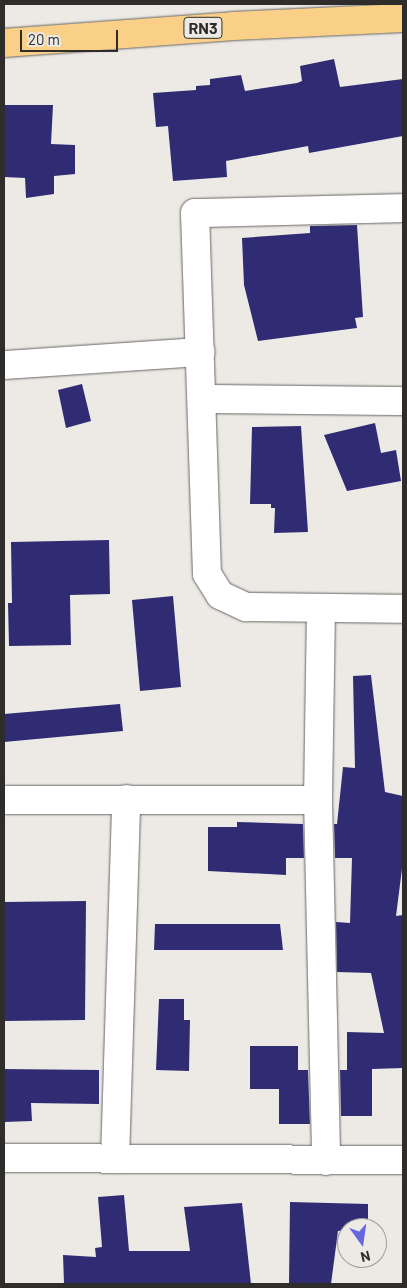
<!DOCTYPE html>
<html>
<head>
<meta charset="utf-8">
<style>
  body { margin:0 }
  #map { position:relative; width:407px; height:1288px; overflow:hidden; background:#edeae6; font-family:Barlow,sans-serif }
  div>[style] { position:absolute }
  .building>* { inset:0; background:#2f2c74 }
  .roads { filter:drop-shadow(0 0 1px #686662) drop-shadow(0 0 1px #686662) }
  .street>* { height:28px; margin:-14px; padding:0 14px; transform-origin:14px; border-radius:14px; background:#fff }
  .highway>* { height:28px; margin:-14px; padding:0 14px; transform-origin:14px; border-radius:14px; background:#fad089 }
  span { translate:-50% -50%; white-space:nowrap; text-align:center; line-height:1.15; -webkit-text-stroke:5px #edeae6; paint-order:stroke }
  .shield-label span { padding:1px 4px; background:#edeae6; border:1px solid; border-radius:4px; -webkit-text-stroke-width:0 }
  .shield-label { font-size:16px; color:#2e2d2c; font-weight:700 }
  .frame { position:absolute; inset:0; border:5px solid #2e2d2c; pointer-events:none }
  .north { position:absolute; left:337px; top:1218px; width:50px; height:50px; box-sizing:border-box; background:#edeae6; border:1px solid #a19e9c; border-radius:50%; rotate:166deg; font-size:14px; font-weight:700; line-height:20px; text-align:center; color:#2e2d2c }
  .north::after { content:''; display:block; margin:auto; width:18px; height:22px; background:#6766df; clip-path:polygon(50% 0,100% 100%,50% 72%,0 100%) }
  .scale { position:absolute; left:20px; top:30px; width:98px; height:22px; box-sizing:border-box; border:2px solid #2e2d2c; border-top:0; padding-left:6px; font-size:15px; line-height:18px; white-space:nowrap; color:#2e2d2c; -webkit-text-stroke:4px #edeae6; paint-order:stroke }
</style>
</head>
<body>
<div id="map">
  <div class="building">
    <i style="clip-path:polygon(334px 59px,340px 87px,403px 79px,403px 136px,309px 153px,308px 146px,226px 161px,227px 177px,173px 181px,168px 126px,156px 127px,153px 93px,196px 90px,196px 86px,210px 85px,210px 79px,241px 75px,245px 91px,297px 83px,302px 81px,300px 66px)"></i>
    <i style="clip-path:polygon(4px 105px,53px 105px,51px 144px,75px 145px,75px 174px,54px 176px,54px 194px,26px 198px,25px 178px,4px 177px)"></i>
    <i style="clip-path:polygon(357px 225px,363px 317px,355px 318px,357px 328px,258px 341px,244px 285px,242px 238px,310px 233px,310px 226px)"></i>
    <i style="clip-path:polygon(82px 384px,91px 421px,66px 428px,58px 390px)"></i>
    <i style="clip-path:polygon(375px 423px,381px 453px,396px 450px,401px 481px,347px 491px,324px 435px)"></i>
    <i style="clip-path:polygon(301px 426px,308px 532px,274px 533px,275px 508px,271px 508px,271px 504px,250px 504px,252px 427px)"></i>
    <i style="clip-path:polygon(109px 540px,110px 594px,70px 595px,71px 645px,9px 646px,8px 603px,12px 603px,11px 542px)"></i>
    <i style="clip-path:polygon(173px 596px,181px 687px,140px 691px,132px 600px)"></i>
    <i style="clip-path:polygon(371px 675px,385px 792px,403px 796px,403px 861px,396px 916px,403px 915px,403px 1068px,372px 1069px,372px 1116px,341px 1116px,340px 1070px,347px 1070px,347px 1032px,384px 1033px,371px 973px,337px 972px,336px 922px,350px 923px,352px 858px,335px 858px,334px 824px,337px 824px,343px 767px,355px 768px,353px 676px)"></i>
    <i style="clip-path:polygon(120px 704px,123px 731px,4px 742px,4px 714px)"></i>
    <i style="clip-path:polygon(237px 822px,303px 824px,304px 858px,286px 858px,286px 875px,208px 871px,208px 827px,237px 827px)"></i>
    <i style="clip-path:polygon(86px 901px,85px 1020px,4px 1021px,4px 902px)"></i>
    <i style="clip-path:polygon(155px 924px,280px 924px,283px 950px,154px 950px)"></i>
    <i style="clip-path:polygon(159px 999px,184px 999px,184px 1020px,190px 1020px,189px 1071px,156px 1070px)"></i>
    <i style="clip-path:polygon(250px 1046px,298px 1046px,298px 1070px,308px 1070px,310px 1124px,279px 1124px,279px 1089px,250px 1089px)"></i>
    <i style="clip-path:polygon(4px 1069px,99px 1070px,99px 1104px,31px 1103px,32px 1121px,4px 1122px)"></i>
    <i style="clip-path:polygon(124px 1195px,129px 1251px,190px 1251px,184px 1207px,242px 1203px,251px 1284px,64px 1284px,63px 1255px,96px 1257px,95px 1248px,102px 1247px,98px 1197px)"></i>
    <i style="clip-path:polygon(290px 1202px,368px 1204px,368px 1228px,338px 1231px,331px 1284px,289px 1284px)"></i>
  </div>
  <div class="roads">
    <div class="street">
      <i style="left:403px;top:208px;width:208px;rotate:178.6deg"></i>
      <i style="left:195px;top:213px;width:361px;rotate:88.1deg"></i>
      <i style="left:207px;top:574px;width:25px;rotate:58deg"></i>
      <i style="left:220px;top:595px;width:29px;rotate:25deg"></i>
      <i style="left:246px;top:607px;width:157px;rotate:0.7deg"></i>
      <i style="left:4px;top:365px;width:197px;rotate:-3.8deg"></i>
      <i style="left:203px;top:399px;width:200px;rotate:0.6deg"></i>
      <i style="left:321px;top:608px;width:192px;rotate:90.9deg"></i>
      <i style="left:318px;top:800px;width:361px;rotate:88.7deg"></i>
      <i style="left:4px;top:800px;width:314px"></i>
      <i style="left:4px;top:1158px;width:399px;rotate:0.3deg"></i>
      <i style="left:115px;top:1159px;width:360px;rotate:-88.2deg"></i>
    </div>
    <div class="highway">
      <i style="left:4px;top:43px;width:230px;rotate:-4.2deg"></i>
      <i style="left:233px;top:26px;width:170px;rotate:-2.7deg"></i>
    </div>
  </div>
  <div class="shield-label">
    <span style="left:203px;top:28px">RN3</span>
  </div>
  <div class="frame"></div>
  <div class="north">N</div>
  <div class="scale">20 m</div>
</div>
</body>
</html>
